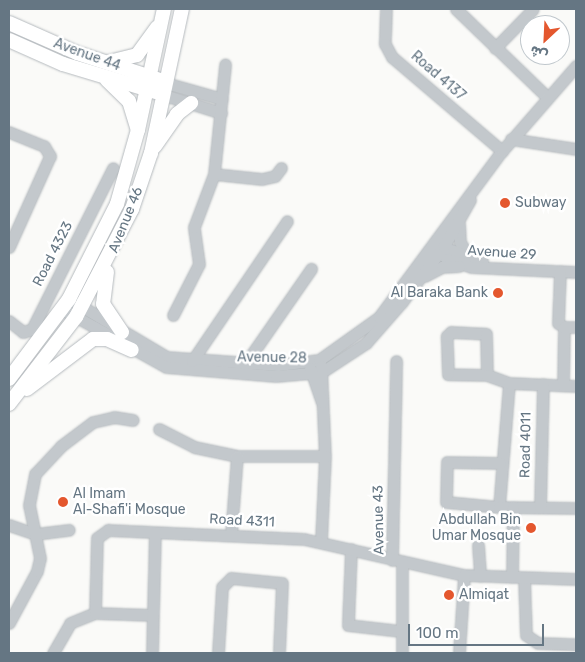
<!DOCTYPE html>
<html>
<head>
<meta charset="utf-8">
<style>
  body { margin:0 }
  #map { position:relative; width:585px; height:662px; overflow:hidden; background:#fafaf8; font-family:Rubik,Vazirmatn,sans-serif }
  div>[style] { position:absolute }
  .roads { filter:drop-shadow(0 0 1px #b5babe) drop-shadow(0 0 1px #b5babe) }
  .minor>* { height:11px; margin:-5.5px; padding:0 5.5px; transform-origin:5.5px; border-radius:5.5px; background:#c3c8cc }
  .major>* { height:14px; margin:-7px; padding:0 7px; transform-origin:7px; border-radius:7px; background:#fff }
  .dots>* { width:14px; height:14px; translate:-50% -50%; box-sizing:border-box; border:2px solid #fff; border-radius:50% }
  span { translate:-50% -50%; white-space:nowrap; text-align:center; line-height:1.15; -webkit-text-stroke:5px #fff; paint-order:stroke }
  .street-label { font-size:14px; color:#657683 }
  .poi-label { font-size:14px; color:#657683 }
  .left { translate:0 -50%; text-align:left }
  .right { translate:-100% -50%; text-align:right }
  .frame { position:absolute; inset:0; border:10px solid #657683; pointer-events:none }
  .north { position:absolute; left:520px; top:15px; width:50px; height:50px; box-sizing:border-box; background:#fff; border:1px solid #c1c8cd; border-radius:50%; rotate:205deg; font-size:14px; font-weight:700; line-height:20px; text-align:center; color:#657683 }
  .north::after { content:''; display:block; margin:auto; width:18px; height:22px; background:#e4572e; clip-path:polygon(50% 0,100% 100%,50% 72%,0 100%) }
  .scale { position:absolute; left:408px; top:624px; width:136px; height:22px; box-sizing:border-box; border:2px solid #657683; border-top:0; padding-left:6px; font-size:15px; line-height:18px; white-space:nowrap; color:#657683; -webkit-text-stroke:4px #fff; paint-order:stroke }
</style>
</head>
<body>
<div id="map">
  <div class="roads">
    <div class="minor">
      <i style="left:386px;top:9px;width:35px;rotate:92deg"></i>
      <i style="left:385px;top:44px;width:15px;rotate:62deg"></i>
      <i style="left:392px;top:57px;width:145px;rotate:40.5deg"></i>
      <i style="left:456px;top:9px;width:127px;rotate:44deg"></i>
      <i style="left:495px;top:48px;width:54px;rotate:-45.7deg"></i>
      <i style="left:166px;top:83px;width:58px;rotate:15.9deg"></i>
      <i style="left:164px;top:95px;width:60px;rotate:17.5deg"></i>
      <i style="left:9px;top:132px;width:38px;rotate:22deg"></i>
      <i style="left:44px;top:146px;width:12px;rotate:59deg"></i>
      <i style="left:50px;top:156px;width:100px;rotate:114.3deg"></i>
      <i style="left:511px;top:139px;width:66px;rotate:8.7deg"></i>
      <i style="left:214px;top:174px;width:48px;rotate:5.9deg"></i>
      <i style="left:262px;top:179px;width:13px;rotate:-13deg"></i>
      <i style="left:275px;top:176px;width:10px;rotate:-53deg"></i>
      <i style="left:459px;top:223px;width:19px;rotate:87deg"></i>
      <i style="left:460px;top:242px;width:20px;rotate:60deg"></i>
      <i style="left:437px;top:245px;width:48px;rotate:19.6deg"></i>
      <i style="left:436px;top:247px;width:16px;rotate:47deg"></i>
      <i style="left:447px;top:259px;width:25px;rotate:18deg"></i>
      <i style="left:471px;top:267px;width:105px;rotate:2.7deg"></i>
      <i style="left:560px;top:271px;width:52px;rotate:92.2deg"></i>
      <i style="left:558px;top:323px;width:7px;rotate:34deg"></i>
      <i style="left:425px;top:276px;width:19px;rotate:-28deg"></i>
      <i style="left:442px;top:267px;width:17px;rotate:-3deg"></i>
      <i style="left:76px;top:303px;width:106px;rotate:30.7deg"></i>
      <i style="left:167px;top:357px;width:111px;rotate:4.1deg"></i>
      <i style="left:278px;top:365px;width:41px;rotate:-7deg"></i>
      <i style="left:319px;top:360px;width:74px;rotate:-35.6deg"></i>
      <i style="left:379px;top:317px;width:207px;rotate:-53.5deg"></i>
      <i style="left:502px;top:151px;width:113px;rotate:-49deg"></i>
      <i style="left:62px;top:309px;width:119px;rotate:29.1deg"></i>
      <i style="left:166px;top:367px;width:110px;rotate:4.7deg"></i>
      <i style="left:276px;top:376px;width:46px;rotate:-5deg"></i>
      <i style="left:322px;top:372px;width:53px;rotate:-33.4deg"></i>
      <i style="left:366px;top:343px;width:55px;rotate:-48.7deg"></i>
      <i style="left:402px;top:302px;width:70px;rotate:-53.1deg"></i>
      <i style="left:444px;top:246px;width:53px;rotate:-60.5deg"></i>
      <i style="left:173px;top:315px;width:57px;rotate:-63deg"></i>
      <i style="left:199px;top:264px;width:37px;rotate:-98deg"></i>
      <i style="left:194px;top:227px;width:57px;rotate:-69.3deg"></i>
      <i style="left:214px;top:174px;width:110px;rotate:-84.2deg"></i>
      <i style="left:9px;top:321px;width:18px;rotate:38deg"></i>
      <i style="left:23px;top:332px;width:9px;rotate:-18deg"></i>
      <i style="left:32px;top:329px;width:180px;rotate:-63.3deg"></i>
      <i style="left:451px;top:332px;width:35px;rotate:3deg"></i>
      <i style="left:486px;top:334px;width:41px;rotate:88.6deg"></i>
      <i style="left:487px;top:375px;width:39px;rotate:-179deg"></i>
      <i style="left:448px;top:374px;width:38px;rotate:-92deg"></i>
      <i style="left:447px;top:336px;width:6px;rotate:-45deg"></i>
      <i style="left:192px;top:361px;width:169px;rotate:-55.8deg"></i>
      <i style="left:245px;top:364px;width:116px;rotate:-55.2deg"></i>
      <i style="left:321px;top:366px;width:90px;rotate:87.5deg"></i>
      <i style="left:325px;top:456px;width:85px;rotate:92.7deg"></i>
      <i style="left:310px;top:368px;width:36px;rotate:71deg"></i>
      <i style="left:487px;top:375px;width:23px;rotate:20deg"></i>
      <i style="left:509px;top:383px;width:124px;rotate:94.6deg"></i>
      <i style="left:499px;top:507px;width:53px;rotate:-174.6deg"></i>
      <i style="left:446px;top:502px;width:40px;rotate:-88.6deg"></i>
      <i style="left:447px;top:462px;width:53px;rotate:1.1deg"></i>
      <i style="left:509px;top:383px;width:67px;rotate:2.6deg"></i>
      <i style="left:563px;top:385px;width:58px;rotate:-89deg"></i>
      <i style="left:564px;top:327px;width:12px"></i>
      <i style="left:159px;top:429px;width:39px;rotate:27deg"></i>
      <i style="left:194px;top:447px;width:44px;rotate:11.8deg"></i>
      <i style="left:237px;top:456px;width:88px"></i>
      <i style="left:499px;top:507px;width:77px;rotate:0.7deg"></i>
      <i style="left:540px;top:507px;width:123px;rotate:-88.6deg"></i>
      <i style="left:9px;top:525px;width:28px;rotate:19deg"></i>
      <i style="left:35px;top:534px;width:34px;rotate:-7deg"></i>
      <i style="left:231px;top:535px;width:79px;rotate:-85.7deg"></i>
      <i style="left:478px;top:545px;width:31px;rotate:86deg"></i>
      <i style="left:351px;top:549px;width:76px;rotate:92.3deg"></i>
      <i style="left:348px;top:625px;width:53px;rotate:6.5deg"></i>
      <i style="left:392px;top:560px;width:199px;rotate:-88.8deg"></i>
      <i style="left:512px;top:577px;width:70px;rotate:-89.2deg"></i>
      <i style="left:524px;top:578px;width:57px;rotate:88deg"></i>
      <i style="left:526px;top:635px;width:14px;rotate:34deg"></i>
      <i style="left:538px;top:643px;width:38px;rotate:2deg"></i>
      <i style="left:95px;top:613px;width:58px;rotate:2deg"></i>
      <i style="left:9px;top:623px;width:59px;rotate:-61.7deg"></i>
      <i style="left:37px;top:571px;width:13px;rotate:-77deg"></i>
      <i style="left:40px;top:558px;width:54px;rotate:-101.7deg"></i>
      <i style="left:29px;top:505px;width:32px;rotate:-79deg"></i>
      <i style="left:35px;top:474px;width:38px;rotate:-47deg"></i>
      <i style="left:61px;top:446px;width:40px;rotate:-37deg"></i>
      <i style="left:93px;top:422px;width:22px;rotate:-13deg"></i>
      <i style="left:114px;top:417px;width:19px;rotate:9deg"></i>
      <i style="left:53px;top:653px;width:34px;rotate:-60deg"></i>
      <i style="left:70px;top:623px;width:27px;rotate:-22deg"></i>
      <i style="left:95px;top:613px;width:75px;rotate:-88.5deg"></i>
      <i style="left:97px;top:538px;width:14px;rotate:-36deg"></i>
      <i style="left:108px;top:530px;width:196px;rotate:2.6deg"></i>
      <i style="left:304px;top:539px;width:164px;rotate:12.7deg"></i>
      <i style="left:464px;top:575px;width:112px;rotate:2deg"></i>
      <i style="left:152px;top:653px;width:120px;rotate:-88.6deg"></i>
      <i style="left:218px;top:653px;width:66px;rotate:-86.5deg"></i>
      <i style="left:222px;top:587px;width:13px;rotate:-45deg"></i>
      <i style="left:231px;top:578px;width:51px;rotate:5.6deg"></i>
      <i style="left:282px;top:583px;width:70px;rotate:92.5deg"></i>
      <i style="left:402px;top:653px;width:91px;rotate:-90deg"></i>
      <i style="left:459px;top:653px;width:78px;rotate:-86.3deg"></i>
    </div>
    <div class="major">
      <i style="left:9px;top:23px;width:74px;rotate:23.8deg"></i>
      <i style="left:77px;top:53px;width:87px;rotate:18deg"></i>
      <i style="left:9px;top:40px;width:59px;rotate:24deg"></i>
      <i style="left:63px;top:64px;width:97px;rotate:16.8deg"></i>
      <i style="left:109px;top:62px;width:29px;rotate:-14deg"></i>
      <i style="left:137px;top:55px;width:34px;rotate:-54deg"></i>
      <i style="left:107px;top:80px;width:30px;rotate:44deg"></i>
      <i style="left:129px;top:101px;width:30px;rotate:73deg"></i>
      <i style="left:155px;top:146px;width:39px;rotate:-55deg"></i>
      <i style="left:177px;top:114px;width:18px;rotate:-38deg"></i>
      <i style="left:107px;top:272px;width:32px;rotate:97deg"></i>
      <i style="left:103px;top:304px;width:34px;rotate:56deg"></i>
      <i style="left:9px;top:379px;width:100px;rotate:-53.1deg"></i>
      <i style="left:69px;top:299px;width:106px;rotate:-63.2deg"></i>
      <i style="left:117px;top:204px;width:77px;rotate:-74.2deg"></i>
      <i style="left:138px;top:130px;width:124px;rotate:-77.9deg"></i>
      <i style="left:27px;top:389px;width:83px;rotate:-37.1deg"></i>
      <i style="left:93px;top:339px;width:14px"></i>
      <i style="left:107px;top:339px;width:27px;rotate:24deg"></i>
      <i style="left:9px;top:404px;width:110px;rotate:-52.4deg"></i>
      <i style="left:76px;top:317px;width:122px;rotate:-62.6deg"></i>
      <i style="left:132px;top:209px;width:59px;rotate:-71.3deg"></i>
      <i style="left:151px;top:153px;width:147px;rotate:-77.9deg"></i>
    </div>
  </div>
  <div class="dots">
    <i style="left:505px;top:203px;background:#e4572e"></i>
    <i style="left:498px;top:293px;background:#e4572e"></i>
    <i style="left:63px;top:502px;background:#e4572e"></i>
    <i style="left:531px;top:528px;background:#e4572e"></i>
    <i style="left:449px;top:595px;background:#e4572e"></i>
  </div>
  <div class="street-label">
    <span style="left:87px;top:55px;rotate:20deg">Avenue 44</span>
    <span style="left:438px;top:76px;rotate:41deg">Road 4137</span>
    <span style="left:126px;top:220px;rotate:-68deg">Avenue 46</span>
    <span style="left:502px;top:253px;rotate:4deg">Avenue 29</span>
    <span style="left:53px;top:254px;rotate:-63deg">Road 4323</span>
    <span style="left:272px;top:358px;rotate:1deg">Avenue 28</span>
    <span style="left:526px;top:445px;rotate:-89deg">Road 4011</span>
    <span style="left:379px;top:520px;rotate:-91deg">Avenue 43</span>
    <span style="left:242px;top:521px;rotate:3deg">Road 4311</span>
  </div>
  <div class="poi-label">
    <span class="left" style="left:515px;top:203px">Subway</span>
    <span class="right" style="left:488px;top:293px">Al Baraka Bank</span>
    <span class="left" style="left:73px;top:502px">Al Imam<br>Al-Shafi'i Mosque</span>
    <span class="right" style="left:521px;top:528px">Abdullah Bin<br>Umar Mosque</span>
    <span class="left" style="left:459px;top:595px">Almiqat</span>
  </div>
  <div class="frame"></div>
  <div class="north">ش</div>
  <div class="scale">100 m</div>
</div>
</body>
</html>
